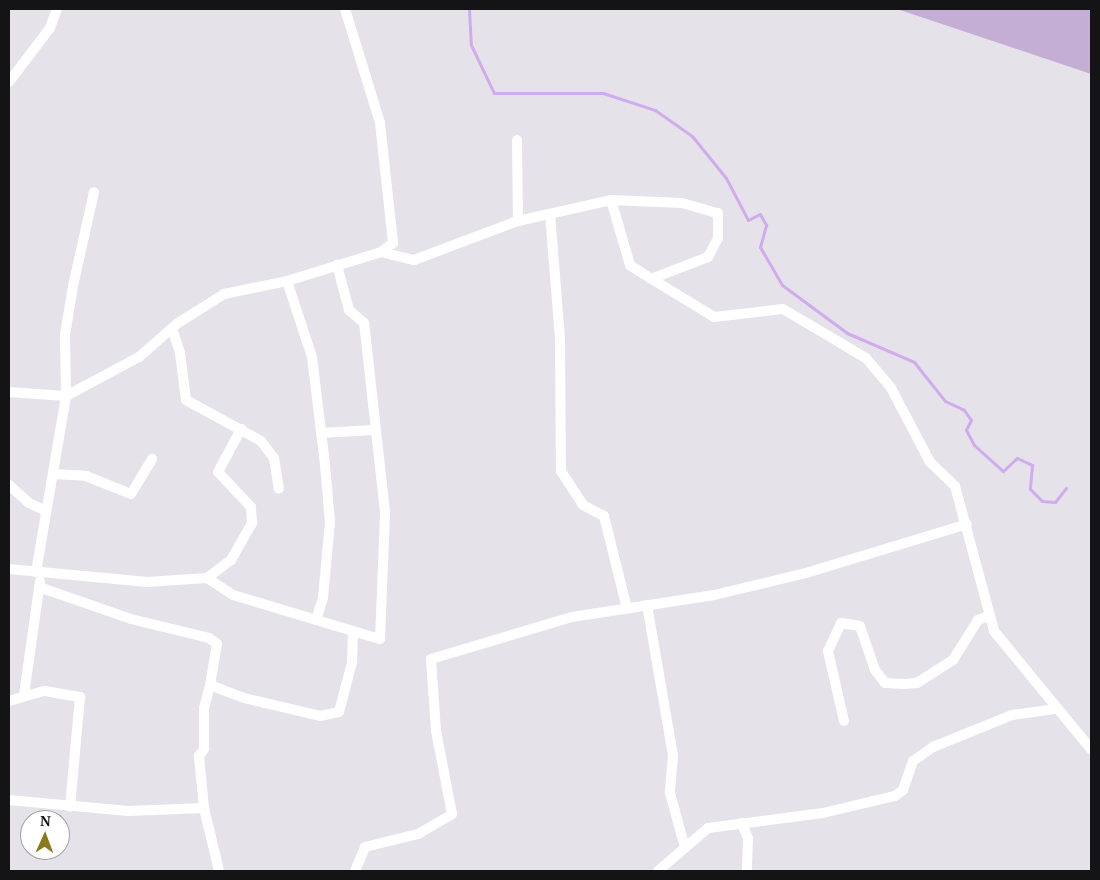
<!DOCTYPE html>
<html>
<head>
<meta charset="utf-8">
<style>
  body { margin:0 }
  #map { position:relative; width:1100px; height:880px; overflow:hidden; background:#e5e2e9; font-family:"PT Serif",serif }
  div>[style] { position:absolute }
  .green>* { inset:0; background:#c4aed6 }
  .stream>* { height:3px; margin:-1.5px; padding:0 1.5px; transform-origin:1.5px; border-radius:1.5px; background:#d0aced }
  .street>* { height:10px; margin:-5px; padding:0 5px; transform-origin:5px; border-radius:5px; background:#fff }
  span { translate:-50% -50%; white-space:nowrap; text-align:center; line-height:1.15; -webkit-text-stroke:5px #fff; paint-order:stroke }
  .frame { position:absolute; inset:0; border:10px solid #141315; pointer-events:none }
  .north { position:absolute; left:20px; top:810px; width:50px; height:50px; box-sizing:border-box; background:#fff; border:1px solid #a1a1a1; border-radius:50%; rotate:2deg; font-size:14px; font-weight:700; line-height:20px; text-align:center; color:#141315 }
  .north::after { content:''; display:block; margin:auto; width:18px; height:22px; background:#877a1f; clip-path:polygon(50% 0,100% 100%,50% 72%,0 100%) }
</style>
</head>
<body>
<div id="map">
  <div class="green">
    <i style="clip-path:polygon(897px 9px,1091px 9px,1091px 74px)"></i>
  </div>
  <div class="stream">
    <i style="left:469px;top:9px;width:36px;rotate:87deg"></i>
    <i style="left:471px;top:45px;width:53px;rotate:64.4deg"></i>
    <i style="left:494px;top:93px;width:109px"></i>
    <i style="left:603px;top:93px;width:55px;rotate:18.1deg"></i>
    <i style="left:655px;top:110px;width:45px;rotate:35.1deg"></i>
    <i style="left:692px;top:136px;width:54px;rotate:51deg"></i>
    <i style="left:726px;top:178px;width:47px;rotate:62.4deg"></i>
    <i style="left:748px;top:220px;width:13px;rotate:-27deg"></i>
    <i style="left:760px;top:214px;width:13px;rotate:61deg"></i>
    <i style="left:766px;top:225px;width:23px;rotate:105deg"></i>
    <i style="left:760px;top:247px;width:44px;rotate:59.9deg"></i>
    <i style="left:782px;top:285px;width:81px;rotate:36.4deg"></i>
    <i style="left:847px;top:333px;width:73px;rotate:23.4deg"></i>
    <i style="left:914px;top:362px;width:50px;rotate:51.5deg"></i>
    <i style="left:945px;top:401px;width:21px;rotate:25deg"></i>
    <i style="left:964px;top:410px;width:12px;rotate:55deg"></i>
    <i style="left:971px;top:420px;width:11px;rotate:117deg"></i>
    <i style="left:966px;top:430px;width:17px;rotate:62deg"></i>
    <i style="left:974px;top:445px;width:39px;rotate:42deg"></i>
    <i style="left:1003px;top:471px;width:19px;rotate:-43deg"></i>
    <i style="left:1017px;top:458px;width:17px;rotate:25deg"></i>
    <i style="left:1032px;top:465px;width:24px;rotate:95deg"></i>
    <i style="left:1030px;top:489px;width:17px;rotate:45deg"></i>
    <i style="left:1042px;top:501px;width:13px;rotate:4deg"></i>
    <i style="left:1055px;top:502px;width:18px;rotate:-52deg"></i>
  </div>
  <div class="street">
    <i style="left:345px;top:9px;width:119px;rotate:72.9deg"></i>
    <i style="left:380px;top:123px;width:121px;rotate:83.8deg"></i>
    <i style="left:393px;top:243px;width:15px;rotate:143deg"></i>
    <i style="left:9px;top:82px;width:68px;rotate:-52.8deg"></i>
    <i style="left:50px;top:28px;width:20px;rotate:-70deg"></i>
    <i style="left:517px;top:140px;width:81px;rotate:89.3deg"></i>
    <i style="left:611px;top:200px;width:71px;rotate:2.4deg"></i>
    <i style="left:682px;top:203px;width:37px;rotate:16deg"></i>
    <i style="left:718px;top:213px;width:25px;rotate:90deg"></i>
    <i style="left:718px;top:238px;width:21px;rotate:118deg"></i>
    <i style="left:708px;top:257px;width:61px;rotate:158.9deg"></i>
    <i style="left:550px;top:214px;width:125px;rotate:85.4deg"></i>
    <i style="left:560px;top:339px;width:132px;rotate:89.6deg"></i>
    <i style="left:561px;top:471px;width:40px;rotate:57.1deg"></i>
    <i style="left:583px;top:505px;width:24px;rotate:28deg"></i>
    <i style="left:604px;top:516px;width:95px;rotate:76deg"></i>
    <i style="left:287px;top:281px;width:80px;rotate:71.8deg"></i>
    <i style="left:312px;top:357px;width:109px;rotate:83.1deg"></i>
    <i style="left:325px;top:465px;width:57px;rotate:85deg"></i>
    <i style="left:330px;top:522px;width:76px;rotate:95.3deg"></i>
    <i style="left:323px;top:598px;width:23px;rotate:108deg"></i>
    <i style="left:172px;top:328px;width:26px;rotate:72deg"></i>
    <i style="left:180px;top:353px;width:47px;rotate:82.7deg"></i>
    <i style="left:186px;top:400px;width:85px;rotate:28.7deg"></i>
    <i style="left:261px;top:441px;width:21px;rotate:53deg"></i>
    <i style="left:274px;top:458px;width:31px;rotate:81deg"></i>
    <i style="left:9px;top:392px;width:57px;rotate:4deg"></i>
    <i style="left:66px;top:396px;width:83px;rotate:-28.1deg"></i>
    <i style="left:139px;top:357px;width:52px;rotate:-41.1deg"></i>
    <i style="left:178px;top:323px;width:54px;rotate:-32.2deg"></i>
    <i style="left:224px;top:294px;width:64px;rotate:-11.7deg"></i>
    <i style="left:287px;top:281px;width:98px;rotate:-17.1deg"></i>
    <i style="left:381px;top:252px;width:34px;rotate:14deg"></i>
    <i style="left:414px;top:260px;width:111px;rotate:-20.6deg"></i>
    <i style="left:518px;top:221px;width:95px;rotate:-12.7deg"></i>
    <i style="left:611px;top:200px;width:68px;rotate:73.7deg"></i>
    <i style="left:630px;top:265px;width:14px;rotate:34deg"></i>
    <i style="left:642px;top:273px;width:84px;rotate:31.4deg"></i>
    <i style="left:714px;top:317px;width:69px;rotate:-6.6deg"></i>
    <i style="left:783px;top:309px;width:96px;rotate:30.6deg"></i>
    <i style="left:866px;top:358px;width:39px;rotate:50deg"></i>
    <i style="left:891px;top:388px;width:84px;rotate:62.2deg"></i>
    <i style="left:930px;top:462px;width:35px;rotate:44deg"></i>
    <i style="left:955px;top:486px;width:150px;rotate:74.9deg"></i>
    <i style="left:994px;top:631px;width:153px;rotate:50.6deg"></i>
    <i style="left:321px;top:433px;width:52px;rotate:-3.3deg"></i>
    <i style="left:53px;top:474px;width:33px;rotate:3deg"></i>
    <i style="left:86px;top:476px;width:48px;rotate:21.8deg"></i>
    <i style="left:131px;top:494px;width:41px;rotate:-59deg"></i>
    <i style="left:9px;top:485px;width:27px;rotate:42deg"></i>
    <i style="left:29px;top:503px;width:19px;rotate:25deg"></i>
    <i style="left:9px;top:569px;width:139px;rotate:5.4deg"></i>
    <i style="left:147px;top:582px;width:60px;rotate:-3.8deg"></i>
    <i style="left:207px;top:578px;width:30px;rotate:-37deg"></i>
    <i style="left:231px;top:560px;width:43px;rotate:-60.4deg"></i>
    <i style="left:252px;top:523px;width:16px;rotate:-94deg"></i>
    <i style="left:251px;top:507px;width:48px;rotate:-133.3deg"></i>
    <i style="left:218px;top:472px;width:49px;rotate:-61.9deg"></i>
    <i style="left:36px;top:572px;width:179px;rotate:-80.3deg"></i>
    <i style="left:66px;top:396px;width:61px;rotate:-90.9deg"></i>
    <i style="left:65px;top:335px;width:50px;rotate:-80.7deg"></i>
    <i style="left:73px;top:286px;width:96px;rotate:-77.4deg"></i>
    <i style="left:207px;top:578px;width:31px;rotate:33deg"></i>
    <i style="left:233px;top:595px;width:153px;rotate:16.7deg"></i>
    <i style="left:380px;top:639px;width:127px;rotate:-87.7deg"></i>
    <i style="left:385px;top:512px;width:190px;rotate:-96.3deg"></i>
    <i style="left:364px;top:323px;width:20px;rotate:-139deg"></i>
    <i style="left:349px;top:310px;width:47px;rotate:-104.9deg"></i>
    <i style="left:39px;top:587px;width:97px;rotate:19.2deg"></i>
    <i style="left:131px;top:619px;width:80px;rotate:13.7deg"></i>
    <i style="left:209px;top:638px;width:10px;rotate:37deg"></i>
    <i style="left:217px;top:644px;width:42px;rotate:99.7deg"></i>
    <i style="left:210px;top:685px;width:36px;rotate:21deg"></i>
    <i style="left:244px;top:698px;width:78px;rotate:13.3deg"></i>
    <i style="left:320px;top:716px;width:19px;rotate:-12deg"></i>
    <i style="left:339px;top:712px;width:52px;rotate:-75.4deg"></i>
    <i style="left:352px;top:662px;width:31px;rotate:-88deg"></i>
    <i style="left:647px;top:605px;width:153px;rotate:80.2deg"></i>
    <i style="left:673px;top:756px;width:37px;rotate:95deg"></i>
    <i style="left:670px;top:793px;width:57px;rotate:74.7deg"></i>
    <i style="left:24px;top:695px;width:115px;rotate:-82deg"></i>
    <i style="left:9px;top:701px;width:37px;rotate:-16deg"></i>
    <i style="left:45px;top:691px;width:36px;rotate:10deg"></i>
    <i style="left:80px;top:697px;width:110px;rotate:95.2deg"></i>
    <i style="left:844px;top:721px;width:72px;rotate:-102.9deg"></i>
    <i style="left:828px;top:651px;width:31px;rotate:-65deg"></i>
    <i style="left:841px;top:623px;width:19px;rotate:9deg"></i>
    <i style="left:860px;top:626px;width:46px;rotate:71.2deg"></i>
    <i style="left:875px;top:670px;width:16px;rotate:52deg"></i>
    <i style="left:885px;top:683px;width:19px;rotate:3deg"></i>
    <i style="left:904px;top:684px;width:13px;rotate:-4deg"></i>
    <i style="left:917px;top:683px;width:43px;rotate:-32.6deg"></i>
    <i style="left:953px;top:660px;width:47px;rotate:-58deg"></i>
    <i style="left:978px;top:620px;width:9px;rotate:-21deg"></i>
    <i style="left:9px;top:800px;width:120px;rotate:5.3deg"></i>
    <i style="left:128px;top:811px;width:76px;rotate:-2.3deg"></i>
    <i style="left:204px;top:808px;width:65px;rotate:76.6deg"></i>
    <i style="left:204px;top:808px;width:52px;rotate:-95.5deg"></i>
    <i style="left:199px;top:756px;width:9px;rotate:-54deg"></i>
    <i style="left:204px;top:749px;width:41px;rotate:-90deg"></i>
    <i style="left:204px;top:708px;width:24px;rotate:-75deg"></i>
    <i style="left:742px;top:823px;width:17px;rotate:69deg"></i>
    <i style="left:748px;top:839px;width:32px;rotate:92deg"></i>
    <i style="left:355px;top:871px;width:26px;rotate:-67deg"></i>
    <i style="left:365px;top:847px;width:55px;rotate:-13.8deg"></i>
    <i style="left:418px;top:834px;width:39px;rotate:-30deg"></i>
    <i style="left:452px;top:814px;width:85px;rotate:-100.9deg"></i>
    <i style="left:436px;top:731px;width:72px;rotate:-94deg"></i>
    <i style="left:431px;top:659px;width:147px;rotate:-16.6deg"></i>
    <i style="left:572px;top:617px;width:144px;rotate:-8.8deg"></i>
    <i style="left:714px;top:595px;width:95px;rotate:-13.4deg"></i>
    <i style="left:806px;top:573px;width:168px;rotate:-16.9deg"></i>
    <i style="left:658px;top:871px;width:66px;rotate:-40.7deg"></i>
    <i style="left:708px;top:828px;width:116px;rotate:-7.4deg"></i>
    <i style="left:823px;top:813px;width:74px;rotate:-13.3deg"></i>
    <i style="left:895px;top:796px;width:10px;rotate:-37deg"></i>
    <i style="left:903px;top:790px;width:31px;rotate:-71deg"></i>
    <i style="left:913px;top:761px;width:24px;rotate:-35deg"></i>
    <i style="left:933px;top:747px;width:85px;rotate:-22.1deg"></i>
    <i style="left:1012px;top:715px;width:43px;rotate:-7.9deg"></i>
  </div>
  <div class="frame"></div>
  <div class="north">N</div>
</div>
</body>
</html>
